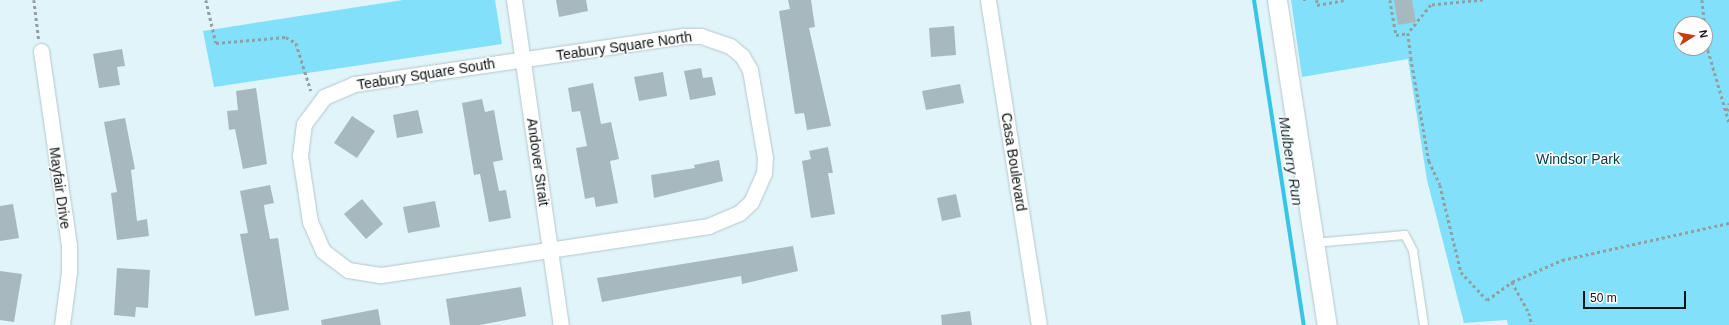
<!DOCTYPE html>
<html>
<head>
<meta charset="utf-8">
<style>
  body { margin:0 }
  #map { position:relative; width:1729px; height:325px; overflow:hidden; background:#e1f4f9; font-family:Helvetica,sans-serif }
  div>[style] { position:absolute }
  .green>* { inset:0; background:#82e0fa }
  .stream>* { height:4px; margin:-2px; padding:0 2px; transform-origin:2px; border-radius:2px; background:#37c4e5 }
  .building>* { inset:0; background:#a7b9be }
  .path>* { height:2.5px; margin-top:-1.25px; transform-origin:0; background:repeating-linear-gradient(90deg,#919fa3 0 3px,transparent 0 6px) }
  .roads { filter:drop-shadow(0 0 1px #b5c7cc) drop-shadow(0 0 1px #b5c7cc) }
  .service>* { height:8px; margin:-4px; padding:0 4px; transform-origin:4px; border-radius:4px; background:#fff }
  .minor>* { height:15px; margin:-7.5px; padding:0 7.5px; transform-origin:7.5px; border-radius:7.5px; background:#fff }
  .tertiary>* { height:19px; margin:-9.5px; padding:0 9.5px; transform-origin:9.5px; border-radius:9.5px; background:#fff }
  span { translate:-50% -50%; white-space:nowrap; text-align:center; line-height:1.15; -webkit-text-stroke:3px #fdfdfd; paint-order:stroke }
  .street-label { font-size:14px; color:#0f1517 }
  .park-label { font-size:14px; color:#00404e }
  .water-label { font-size:15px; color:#193036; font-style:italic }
  .north { position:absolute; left:1673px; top:16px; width:40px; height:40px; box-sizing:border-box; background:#fdfdfd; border:1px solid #9ea0a1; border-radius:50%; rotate:79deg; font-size:11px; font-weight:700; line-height:16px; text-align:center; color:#0f1517 }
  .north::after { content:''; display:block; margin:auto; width:14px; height:18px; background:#c63f0a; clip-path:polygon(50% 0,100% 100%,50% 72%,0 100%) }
  .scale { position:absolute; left:1583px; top:291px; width:103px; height:18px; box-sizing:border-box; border:2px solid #0f1517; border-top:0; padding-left:5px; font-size:12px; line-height:14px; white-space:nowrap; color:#0f1517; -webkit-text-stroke:3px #fdfdfd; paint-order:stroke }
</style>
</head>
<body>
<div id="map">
  <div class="green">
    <i style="clip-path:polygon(403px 0,495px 0,502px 44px,214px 87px,203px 31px)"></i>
    <i style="clip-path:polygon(evenodd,1291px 0,1729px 0,1729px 325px,1508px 325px,1507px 320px,1464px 323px,1427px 180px,1408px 59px,1302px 77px,1291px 0,1681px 24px,1705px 24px,1705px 48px,1681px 48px,1681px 24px)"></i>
  </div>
  <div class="stream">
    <i style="left:1254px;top:0;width:329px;rotate:81.3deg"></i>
  </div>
  <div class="building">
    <i style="clip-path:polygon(556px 0,586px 0,588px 11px,559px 17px)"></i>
    <i style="clip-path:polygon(788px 0,811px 0,815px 27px,809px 28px,831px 126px,807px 130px,804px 113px,795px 114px,779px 11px,790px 9px)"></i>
    <i style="clip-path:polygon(1394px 0,1412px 0,1416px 22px,1398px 25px)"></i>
    <i style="clip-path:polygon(954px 26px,956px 55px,931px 57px,929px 28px)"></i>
    <i style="clip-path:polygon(122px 49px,125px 66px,117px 67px,120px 85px,99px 88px,93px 54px)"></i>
    <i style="clip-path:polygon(701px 68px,703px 78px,712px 77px,716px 95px,690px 100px,684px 71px)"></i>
    <i style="clip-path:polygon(663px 72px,667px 96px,639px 101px,634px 77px)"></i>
    <i style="clip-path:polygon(593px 83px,601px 124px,611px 122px,619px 159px,610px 161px,618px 203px,596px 207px,594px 197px,585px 199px,576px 148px,587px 146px,580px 111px,572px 112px,568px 88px)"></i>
    <i style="clip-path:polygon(960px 84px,964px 103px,926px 110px,922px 91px)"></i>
    <i style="clip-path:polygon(256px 88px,267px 164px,243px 169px,235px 129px,229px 130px,227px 111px,238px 110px,236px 91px)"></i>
    <i style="clip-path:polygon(482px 99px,485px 112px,494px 110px,503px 160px,493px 162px,499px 191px,506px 190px,511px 218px,489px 222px,480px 174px,474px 175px,462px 103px)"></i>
    <i style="clip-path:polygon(418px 110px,423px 133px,397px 138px,393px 115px)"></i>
    <i style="clip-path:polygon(352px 116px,375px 131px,357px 158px,334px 143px)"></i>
    <i style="clip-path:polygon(125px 118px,135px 169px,131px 170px,137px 221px,147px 219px,149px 236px,117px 240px,111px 193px,117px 192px,104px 122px)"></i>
    <i style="clip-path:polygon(828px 147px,833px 173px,828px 173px,835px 214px,811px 218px,802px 161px,811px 159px,809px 151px)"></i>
    <i style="clip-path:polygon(719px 160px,723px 181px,654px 198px,651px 175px,695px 168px,694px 165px)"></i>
    <i style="clip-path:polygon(270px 185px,274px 203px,264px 205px,265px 213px,270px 239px,278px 238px,289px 310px,255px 316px,240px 234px,248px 233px,240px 191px)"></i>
    <i style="clip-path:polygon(956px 194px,961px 217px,942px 221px,937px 198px)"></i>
    <i style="clip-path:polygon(362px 199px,383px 224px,366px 239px,344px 214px)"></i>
    <i style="clip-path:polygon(435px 201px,440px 227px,408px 233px,403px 207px)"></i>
    <i style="clip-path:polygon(13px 204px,19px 238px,0 241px,0 206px)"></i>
    <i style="clip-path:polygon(793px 246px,798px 271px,742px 284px,741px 276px,602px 302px,597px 278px)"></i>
    <i style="clip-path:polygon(117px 268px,150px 270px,148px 308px,136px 307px,135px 317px,114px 315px)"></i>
    <i style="clip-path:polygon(0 271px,22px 274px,14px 322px,0 320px)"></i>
    <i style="clip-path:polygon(521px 287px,526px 316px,480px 325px,450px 325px,446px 299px)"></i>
    <i style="clip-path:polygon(378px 309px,381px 325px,322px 325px,321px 320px)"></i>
    <i style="clip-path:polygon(970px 311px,972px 325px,942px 325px,941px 315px)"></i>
  </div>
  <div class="path">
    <i style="left:34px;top:0;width:39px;rotate:83deg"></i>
    <i style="left:206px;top:0;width:44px;rotate:76.9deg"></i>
    <i style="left:216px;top:43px;width:70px;rotate:-4.9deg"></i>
    <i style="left:286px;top:37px;width:12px;rotate:31deg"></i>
    <i style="left:296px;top:43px;width:50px;rotate:72.6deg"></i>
    <i style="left:1303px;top:0;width:4px"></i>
    <i style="left:1317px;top:0;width:5px;rotate:90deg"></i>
    <i style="left:1317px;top:5px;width:27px;rotate:-10deg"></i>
    <i style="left:1390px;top:0;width:36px;rotate:80deg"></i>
    <i style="left:1396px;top:35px;width:12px;rotate:-9deg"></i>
    <i style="left:1483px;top:0;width:52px;rotate:174.5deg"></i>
    <i style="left:1431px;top:5px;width:36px;rotate:129deg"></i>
    <i style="left:1408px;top:33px;width:25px;rotate:83deg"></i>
    <i style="left:1411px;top:58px;width:105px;rotate:80.1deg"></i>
    <i style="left:1429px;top:161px;width:26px;rotate:65deg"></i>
    <i style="left:1440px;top:185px;width:89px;rotate:76.4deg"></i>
    <i style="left:1461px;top:272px;width:38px;rotate:47deg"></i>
    <i style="left:1487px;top:300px;width:31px;rotate:-36deg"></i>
    <i style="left:1512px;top:282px;width:35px;rotate:61deg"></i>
    <i style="left:1529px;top:313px;width:12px;rotate:76deg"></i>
    <i style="left:1702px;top:0;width:50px;rotate:83.2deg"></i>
    <i style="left:1708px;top:50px;width:75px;rotate:73.7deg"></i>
    <i style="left:1727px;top:111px;width:8px;rotate:-76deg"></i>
    <i style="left:1512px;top:282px;width:55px;rotate:-23.7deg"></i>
    <i style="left:1562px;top:260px;width:171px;rotate:-12.5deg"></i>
  </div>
  <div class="roads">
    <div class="service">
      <i style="left:1314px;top:243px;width:91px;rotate:-5deg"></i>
      <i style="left:1405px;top:235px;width:18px;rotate:63deg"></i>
      <i style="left:1413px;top:251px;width:75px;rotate:81.5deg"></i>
    </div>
    <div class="minor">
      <i style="left:514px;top:0;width:328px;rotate:81.8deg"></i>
      <i style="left:988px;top:0;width:329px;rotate:81.1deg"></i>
      <i style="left:683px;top:36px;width:18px"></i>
      <i style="left:701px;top:36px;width:31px;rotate:19deg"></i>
      <i style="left:730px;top:46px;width:16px;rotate:40deg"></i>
      <i style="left:742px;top:56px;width:16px;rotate:60deg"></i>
      <i style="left:750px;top:70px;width:89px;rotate:80.3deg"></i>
      <i style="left:765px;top:158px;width:15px;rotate:94deg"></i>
      <i style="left:764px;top:173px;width:32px;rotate:114deg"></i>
      <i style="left:751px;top:202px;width:16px;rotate:137deg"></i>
      <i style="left:739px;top:213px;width:33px;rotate:157deg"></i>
      <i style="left:709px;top:226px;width:333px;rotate:171.5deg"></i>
      <i style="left:380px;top:275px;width:32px;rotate:-171deg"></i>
      <i style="left:348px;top:270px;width:31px;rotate:-143deg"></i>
      <i style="left:323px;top:251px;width:32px;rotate:-114deg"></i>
      <i style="left:310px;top:222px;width:67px;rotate:-98.6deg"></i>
      <i style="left:300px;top:156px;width:32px;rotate:-83deg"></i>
      <i style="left:304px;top:124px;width:34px;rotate:-53deg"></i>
      <i style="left:324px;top:97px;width:33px;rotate:-23deg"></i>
      <i style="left:354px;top:84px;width:332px;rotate:-8.3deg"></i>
      <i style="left:41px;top:51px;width:196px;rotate:81.8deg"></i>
      <i style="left:69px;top:245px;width:27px;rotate:90deg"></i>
      <i style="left:69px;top:272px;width:53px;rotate:97.5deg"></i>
    </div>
    <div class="tertiary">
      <i style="left:1277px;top:0;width:329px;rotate:81.3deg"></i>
    </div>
  </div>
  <div class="street-label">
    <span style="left:624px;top:46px;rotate:-8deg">Teabury Square North</span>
    <span style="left:426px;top:74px;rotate:-9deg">Teabury Square South</span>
    <span style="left:538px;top:162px;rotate:82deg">Andover Strait</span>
    <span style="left:1014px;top:162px;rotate:81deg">Casa Boulevard</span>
    <span style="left:60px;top:188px;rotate:82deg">Mayfair Drive</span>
  </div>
  <div class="park-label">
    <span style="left:1578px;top:159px">Windsor Park</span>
  </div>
  <div class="water-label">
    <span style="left:1291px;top:161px;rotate:81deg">Mulberry Run</span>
  </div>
  <div class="north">N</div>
  <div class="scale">50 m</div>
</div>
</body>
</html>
